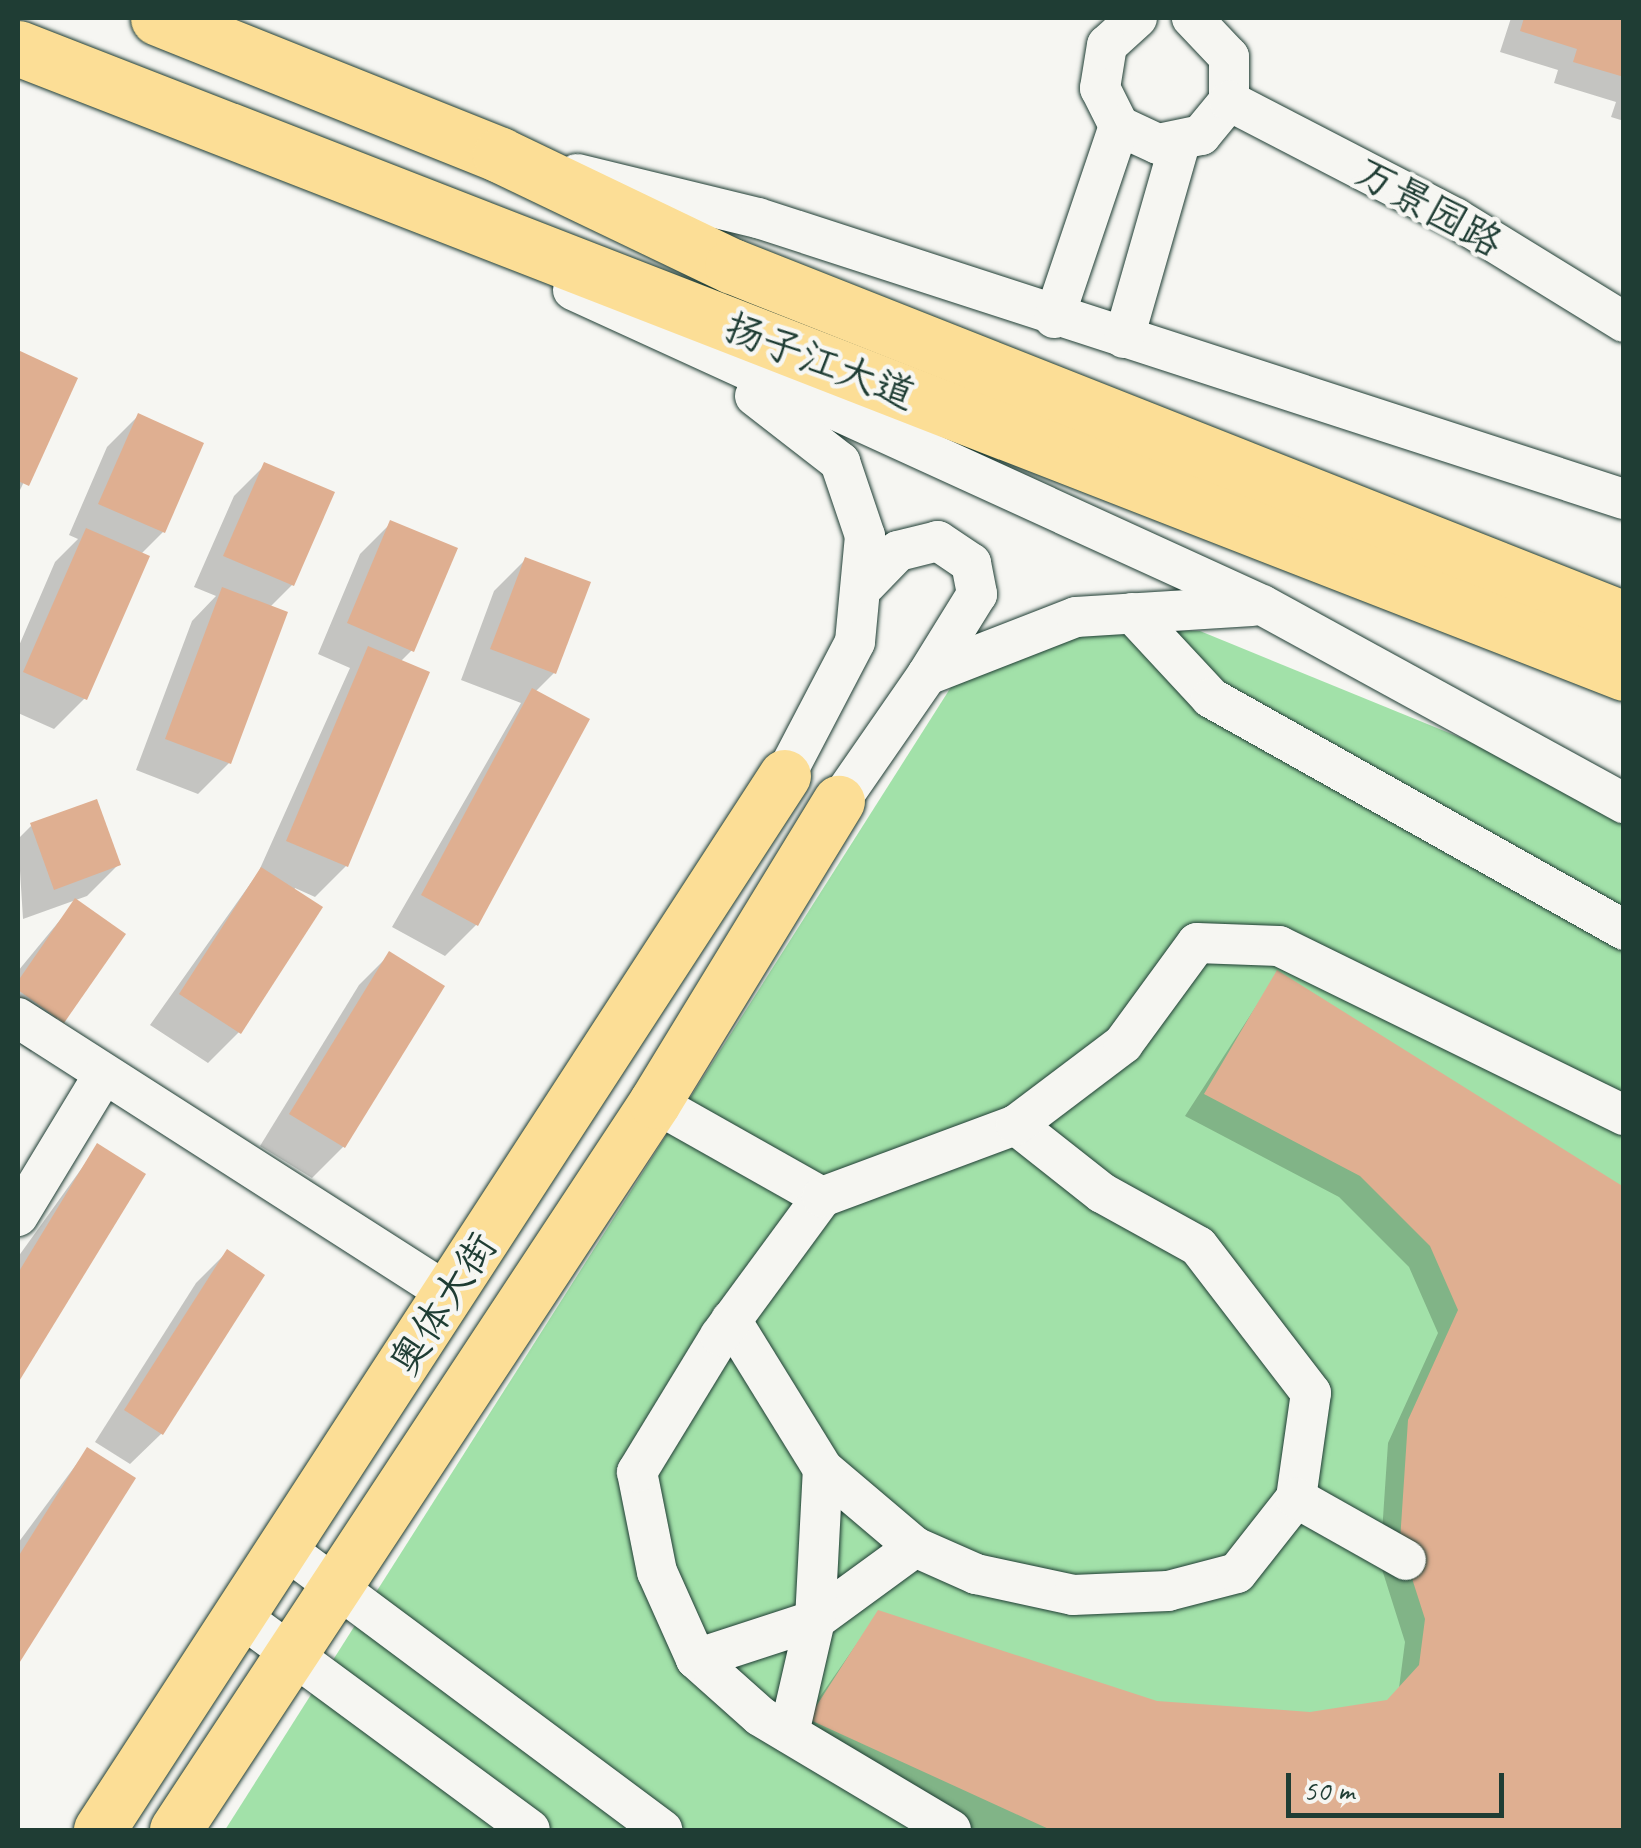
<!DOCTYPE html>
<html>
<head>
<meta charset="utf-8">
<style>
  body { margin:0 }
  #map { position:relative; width:1641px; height:1848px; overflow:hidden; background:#f6f6f2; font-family:Caveat,"LXGW WenKai TC",sans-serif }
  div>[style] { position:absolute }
  .green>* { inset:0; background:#a2e1a9 }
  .shadow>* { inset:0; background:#0003 }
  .building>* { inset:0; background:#dfaf91 }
  .roads { filter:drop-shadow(0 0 2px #1f3d34) drop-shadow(0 0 2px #1f3d34) }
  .minor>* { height:40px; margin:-20px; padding:0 20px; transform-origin:20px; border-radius:20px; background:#f6f6f2 }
  .major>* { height:52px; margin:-26px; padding:0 26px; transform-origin:26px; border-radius:26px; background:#fcde96 }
  .highway>* { height:55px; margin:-27.5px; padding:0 27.5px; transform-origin:27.5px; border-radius:27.5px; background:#fcde96 }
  span { translate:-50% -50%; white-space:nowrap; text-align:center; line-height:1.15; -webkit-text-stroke:9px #f6f6f2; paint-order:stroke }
  .street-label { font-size:40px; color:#1f3d34 }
  .frame { position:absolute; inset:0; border:20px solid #1f3d34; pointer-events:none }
  .scale { position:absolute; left:1286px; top:1773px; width:218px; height:45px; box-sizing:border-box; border:5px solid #1f3d34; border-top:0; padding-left:12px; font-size:30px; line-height:35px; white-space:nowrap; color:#1f3d34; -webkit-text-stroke:8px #f6f6f2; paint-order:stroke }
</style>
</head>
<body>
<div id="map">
  <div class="green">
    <i style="clip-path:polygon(1094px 629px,1200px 631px,1623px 804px,1623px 1830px,225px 1830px,951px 687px)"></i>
  </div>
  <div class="shadow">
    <i style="clip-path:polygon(1511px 18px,1624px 18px,1624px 121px,1611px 117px,1616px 102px,1554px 83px,1558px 70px,1500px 52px)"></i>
    <i style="clip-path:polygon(18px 353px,75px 379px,18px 494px)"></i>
    <i style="clip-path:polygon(138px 416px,163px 532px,140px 555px,85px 698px,54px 729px,18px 713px,18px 648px,55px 562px,78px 539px,69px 535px,107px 447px)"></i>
    <i style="clip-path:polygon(265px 465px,292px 585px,270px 607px,229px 763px,198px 794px,136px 770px,192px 621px,216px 596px,194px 587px,234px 496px)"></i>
    <i style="clip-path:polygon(391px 523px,412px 650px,400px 662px,346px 866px,315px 897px,295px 888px,239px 1032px,208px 1063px,150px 1025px,258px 873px,350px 668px,318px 654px,360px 554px)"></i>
    <i style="clip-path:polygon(525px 560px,554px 673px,535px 692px,476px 925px,445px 956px,392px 927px,521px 703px,461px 680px,494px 591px)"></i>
    <i style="clip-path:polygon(31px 826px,118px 865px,87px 896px,23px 919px,18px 839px)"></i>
    <i style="clip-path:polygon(75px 902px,122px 935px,31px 1052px,18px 1043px,18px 971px)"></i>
    <i style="clip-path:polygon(390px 954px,343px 1147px,312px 1178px,260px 1146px,359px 985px)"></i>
    <i style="clip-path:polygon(1277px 974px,1624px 1190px,1624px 1830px,977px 1830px,789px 1741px,879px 1612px,1157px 1704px,1310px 1715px,1386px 1703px,1399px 1688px,1405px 1642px,1380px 1563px,1388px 1443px,1438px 1333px,1409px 1267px,1339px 1197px,1185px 1116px)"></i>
    <i style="clip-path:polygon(97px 1147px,143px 1175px,18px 1379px,18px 1257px)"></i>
    <i style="clip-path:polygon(227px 1252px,161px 1434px,130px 1464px,95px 1442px,196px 1283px)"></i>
    <i style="clip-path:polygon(87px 1450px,132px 1479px,18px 1660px,18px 1543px)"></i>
  </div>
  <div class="building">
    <i style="clip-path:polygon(1524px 18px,1624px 18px,1624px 77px,1573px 62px,1577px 49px,1520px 31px)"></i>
    <i style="clip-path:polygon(18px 350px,78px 378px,29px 486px,18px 481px)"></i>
    <i style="clip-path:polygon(138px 413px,204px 443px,165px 533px,98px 504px)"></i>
    <i style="clip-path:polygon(264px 462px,335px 492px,294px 586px,223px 556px)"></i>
    <i style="clip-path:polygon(390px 520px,458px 548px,414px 652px,347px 623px)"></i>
    <i style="clip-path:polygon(86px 528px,150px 556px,87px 700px,23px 672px)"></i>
    <i style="clip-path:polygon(525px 557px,591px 582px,556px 674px,490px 649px)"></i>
    <i style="clip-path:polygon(222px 587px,288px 612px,231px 764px,165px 739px)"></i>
    <i style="clip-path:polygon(368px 646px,430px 672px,348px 867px,286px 841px)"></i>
    <i style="clip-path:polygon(532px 688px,590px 719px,478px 926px,421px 895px)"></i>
    <i style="clip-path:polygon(97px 799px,121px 865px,54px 890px,30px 823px)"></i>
    <i style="clip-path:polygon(261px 867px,323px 907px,241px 1034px,179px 994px)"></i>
    <i style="clip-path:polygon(75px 898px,126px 934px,64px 1023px,18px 990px,18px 981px)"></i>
    <i style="clip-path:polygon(389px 951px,445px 986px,345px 1148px,289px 1114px)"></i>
    <i style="clip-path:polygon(1277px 970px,1624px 1187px,1624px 1830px,1051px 1830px,808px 1719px,878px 1610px,1157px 1701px,1310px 1712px,1387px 1700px,1419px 1665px,1425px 1619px,1400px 1541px,1408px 1420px,1458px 1310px,1430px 1246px,1360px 1176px,1204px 1094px)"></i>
    <i style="clip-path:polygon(97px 1143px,146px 1174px,18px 1383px,18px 1273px)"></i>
    <i style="clip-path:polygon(227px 1249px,265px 1275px,163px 1435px,124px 1410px)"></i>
    <i style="clip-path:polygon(87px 1447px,136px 1478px,18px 1665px,18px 1557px)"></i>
  </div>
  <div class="roads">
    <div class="minor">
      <i style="left:1137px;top:18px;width:40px;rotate:138deg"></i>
      <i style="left:1107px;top:45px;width:44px;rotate:99.2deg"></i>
      <i style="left:1100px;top:88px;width:42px;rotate:63.4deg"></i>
      <i style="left:1119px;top:126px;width:43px;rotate:24.8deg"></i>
      <i style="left:1158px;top:144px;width:44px;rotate:-11.8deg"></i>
      <i style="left:1201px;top:135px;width:44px;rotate:-50.5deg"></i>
      <i style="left:1229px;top:101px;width:44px;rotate:-90deg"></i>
      <i style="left:1229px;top:57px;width:54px;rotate:-133.5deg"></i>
      <i style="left:1229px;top:101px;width:254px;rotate:27.4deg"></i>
      <i style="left:1455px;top:218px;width:198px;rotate:31.6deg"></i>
      <i style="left:577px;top:174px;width:186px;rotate:13.7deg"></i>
      <i style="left:758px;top:218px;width:910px;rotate:17.98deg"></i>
      <i style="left:573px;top:290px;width:758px;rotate:24.57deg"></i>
      <i style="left:1262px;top:605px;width:413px;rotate:28.7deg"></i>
      <i style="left:1054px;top:318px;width:203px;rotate:-71.3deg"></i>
      <i style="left:1124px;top:338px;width:203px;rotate:-74deg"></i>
      <i style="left:755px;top:396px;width:108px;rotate:37.8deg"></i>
      <i style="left:840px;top:462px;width:78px;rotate:71.3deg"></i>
      <i style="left:865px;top:536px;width:106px;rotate:95.4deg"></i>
      <i style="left:855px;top:642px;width:151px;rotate:117.6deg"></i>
      <i style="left:866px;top:584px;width:46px;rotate:-45.9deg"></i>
      <i style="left:898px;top:551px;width:41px;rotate:-14deg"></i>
      <i style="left:938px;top:541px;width:40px;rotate:34deg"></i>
      <i style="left:971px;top:563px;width:32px;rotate:79deg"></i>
      <i style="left:977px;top:594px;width:95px;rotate:121.7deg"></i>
      <i style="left:1132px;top:613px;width:116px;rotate:47.1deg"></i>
      <i style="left:1211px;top:698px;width:474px;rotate:29.3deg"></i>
      <i style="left:839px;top:802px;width:155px;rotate:-55.3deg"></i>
      <i style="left:927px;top:675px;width:160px;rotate:-21.3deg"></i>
      <i style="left:1076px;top:617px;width:176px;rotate:-3.6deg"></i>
      <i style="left:18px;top:1018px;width:512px;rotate:32.63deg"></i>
      <i style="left:655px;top:1103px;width:192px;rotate:29.4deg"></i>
      <i style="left:18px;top:1216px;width:166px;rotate:-58.8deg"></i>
      <i style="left:731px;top:1320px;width:175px;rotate:58.3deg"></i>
      <i style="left:823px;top:1469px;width:121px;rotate:40.3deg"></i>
      <i style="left:915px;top:1547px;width:67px;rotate:23.9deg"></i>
      <i style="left:976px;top:1574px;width:99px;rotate:12.2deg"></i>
      <i style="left:1073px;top:1595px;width:95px;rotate:-2.4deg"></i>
      <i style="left:1168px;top:1591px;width:71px;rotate:-14.6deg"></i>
      <i style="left:1237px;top:1573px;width:95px;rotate:-51.8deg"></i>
      <i style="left:1296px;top:1498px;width:106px;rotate:-81.9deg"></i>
      <i style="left:1311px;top:1393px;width:185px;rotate:-127.5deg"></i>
      <i style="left:1198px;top:1246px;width:110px;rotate:-151.1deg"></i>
      <i style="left:1102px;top:1193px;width:110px;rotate:-141.7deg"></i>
      <i style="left:1296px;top:1498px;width:126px;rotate:29.4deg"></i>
      <i style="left:284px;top:1548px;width:472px;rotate:36.7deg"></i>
      <i style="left:240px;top:1616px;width:360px;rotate:36.4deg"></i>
      <i style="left:696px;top:1659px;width:125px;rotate:-18.1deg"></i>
      <i style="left:815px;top:1620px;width:124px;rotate:-36.1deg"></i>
      <i style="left:789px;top:1733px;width:116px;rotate:-77deg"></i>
      <i style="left:815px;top:1620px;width:151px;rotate:-87deg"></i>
      <i style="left:951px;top:1830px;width:222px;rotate:-149.2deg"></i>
      <i style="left:760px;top:1716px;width:86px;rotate:-138.3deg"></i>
      <i style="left:696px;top:1659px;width:95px;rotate:-114.1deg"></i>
      <i style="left:657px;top:1572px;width:102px;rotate:-101.3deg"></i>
      <i style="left:637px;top:1472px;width:159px;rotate:-58.6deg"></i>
      <i style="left:720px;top:1336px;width:172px;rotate:-53.7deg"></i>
      <i style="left:822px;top:1197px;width:207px;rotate:-20.4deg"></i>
      <i style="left:1016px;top:1125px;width:134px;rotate:-37.1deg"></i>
      <i style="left:1123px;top:1044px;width:125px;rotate:-53.8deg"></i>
      <i style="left:1197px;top:943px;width:82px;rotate:2.1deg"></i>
      <i style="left:1279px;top:946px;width:384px;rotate:26.1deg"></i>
    </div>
    <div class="major">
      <i style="left:100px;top:1830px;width:1257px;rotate:-56.98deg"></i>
      <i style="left:176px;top:1830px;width:871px;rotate:-56.62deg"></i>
      <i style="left:655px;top:1103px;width:353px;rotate:-58.6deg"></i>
    </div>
    <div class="highway">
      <i style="left:158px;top:18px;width:368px;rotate:21.8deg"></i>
      <i style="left:500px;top:155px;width:257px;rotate:25.6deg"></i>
      <i style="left:732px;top:266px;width:959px;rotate:21.59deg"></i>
      <i style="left:18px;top:48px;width:1723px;rotate:21.26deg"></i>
    </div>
  </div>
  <div class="street-label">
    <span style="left:1429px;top:207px;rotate:29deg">万景园路</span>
    <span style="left:820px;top:361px;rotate:21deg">扬子江大道</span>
    <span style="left:443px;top:1304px;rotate:-57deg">奥体大街</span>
  </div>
  <div class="frame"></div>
  <div class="scale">50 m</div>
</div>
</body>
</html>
